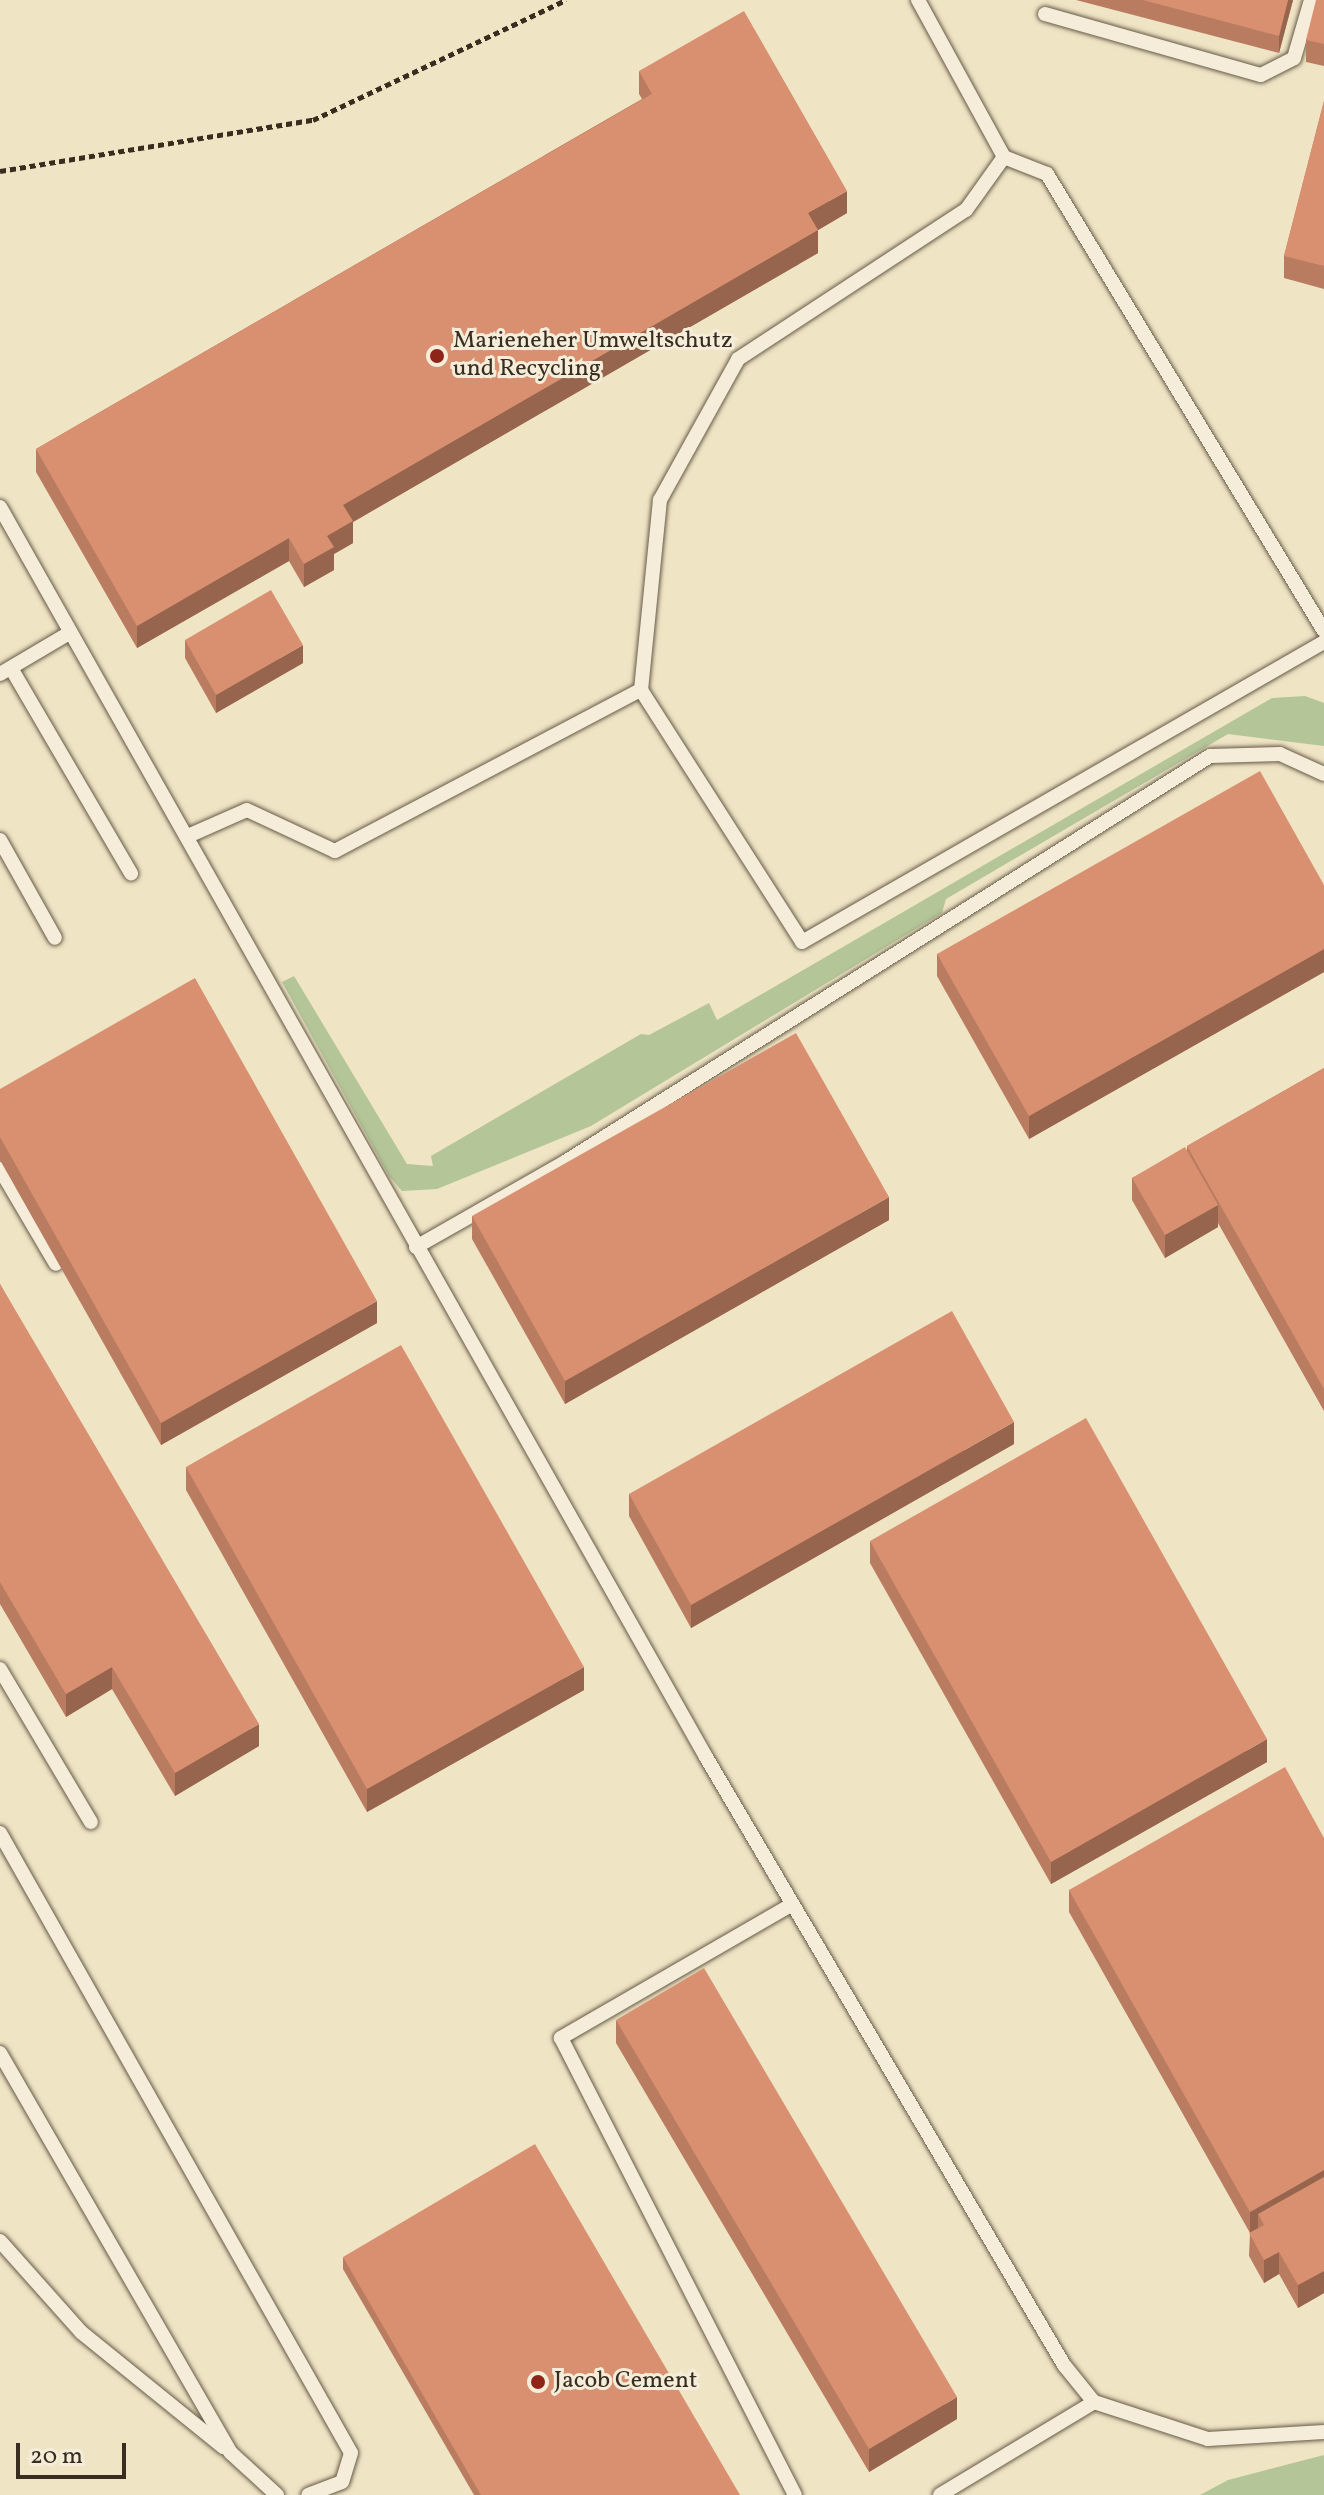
<!DOCTYPE html>
<html>
<head>
<meta charset="utf-8">
<style>
  body { margin:0 }
  #map { position:relative; width:1324px; height:2495px; overflow:hidden; background:#efe4c4; font-family:Vollkorn,serif }
  div>[style] { position:absolute }
  .green>* { inset:0; background:#b4c598 }
  .path>* { height:5px; margin-top:-2.5px; transform-origin:0; background:repeating-linear-gradient(90deg,#382d1f 0 6px,transparent 0 10px) }
  .roads { filter:drop-shadow(0 0 2px #665b48) drop-shadow(0 0 2px #665b48) }
  .service>* { height:14px; margin:-7px; padding:0 7px; transform-origin:7px; border-radius:7px; background:#f5edd9 }
  .wall>* { inset:0; background:#ba7c60 }
  .shaded-wall>* { inset:0; background:#97654e }
  .building>* { inset:0; background:#d89070 }
  .dots>* { width:22px; height:22px; translate:-50% -50%; box-sizing:border-box; border:4px solid #f5edd9; border-radius:50% }
  span { translate:-50% -50%; white-space:nowrap; text-align:center; line-height:1.15; -webkit-text-stroke:6px #f5edd9; paint-order:stroke }
  .poi-label { font-size:24px; color:#382d1f }
  .left { translate:0 -50%; text-align:left }
  .scale { position:absolute; left:16px; top:2443px; width:110px; height:36px; box-sizing:border-box; border:4px solid #382d1f; border-top:0; padding-left:10px; font-size:24px; line-height:28px; white-space:nowrap; color:#382d1f; -webkit-text-stroke:6px #f5edd9; paint-order:stroke }
</style>
</head>
<body>
<div id="map">
  <div class="green">
    <i style="clip-path:polygon(1305px 696px,1324px 703px,1324px 746px,1228px 734px,946px 899px,942px 913px,591px 1126px,437px 1189px,402px 1191px,389px 1176px,282px 982px,294px 976px,407px 1164px,433px 1166px,431px 1156px,641px 1034px,649px 1035px,709px 1003px,717px 1020px,1272px 698px)"></i>
    <i style="clip-path:polygon(1324px 2455px,1324px 2495px,1200px 2495px,1228px 2480px)"></i>
  </div>
  <div class="path">
    <i style="left:0;top:171px;width:317px;rotate:-9.3deg"></i>
    <i style="left:313px;top:120px;width:280px;rotate:-25.4deg"></i>
  </div>
  <div class="roads">
    <div class="service">
      <i style="left:1045px;top:14px;width:224px;rotate:15.8deg"></i>
      <i style="left:1261px;top:75px;width:37px;rotate:-27deg"></i>
      <i style="left:1294px;top:58px;width:60px;rotate:-73.7deg"></i>
      <i style="left:1004px;top:157px;width:46px;rotate:21.6deg"></i>
      <i style="left:1047px;top:174px;width:534px;rotate:58.78deg"></i>
      <i style="left:0;top:507px;width:1436px;rotate:60.54deg"></i>
      <i style="left:706px;top:1757px;width:706px;rotate:59.51deg"></i>
      <i style="left:1064px;top:2365px;width:48px;rotate:51deg"></i>
      <i style="left:1094px;top:2402px;width:120px;rotate:18deg"></i>
      <i style="left:1208px;top:2439px;width:116px;rotate:-3.5deg"></i>
      <i style="left:11px;top:668px;width:238px;rotate:59.7deg"></i>
      <i style="left:0;top:674px;width:82px;rotate:-30.6deg"></i>
      <i style="left:641px;top:690px;width:299px;rotate:57.4deg"></i>
      <i style="left:802px;top:942px;width:602px;rotate:-29.89deg"></i>
      <i style="left:188px;top:836px;width:64px;rotate:-23.8deg"></i>
      <i style="left:247px;top:810px;width:97px;rotate:25deg"></i>
      <i style="left:335px;top:851px;width:346px;rotate:-27.8deg"></i>
      <i style="left:641px;top:690px;width:191px;rotate:-84.3deg"></i>
      <i style="left:660px;top:500px;width:161px;rotate:-61deg"></i>
      <i style="left:738px;top:359px;width:272px;rotate:-33.2deg"></i>
      <i style="left:966px;top:210px;width:65px;rotate:-54.4deg"></i>
      <i style="left:1004px;top:157px;width:179px;rotate:-118.7deg"></i>
      <i style="left:0;top:840px;width:112px;rotate:60.7deg"></i>
      <i style="left:0;top:1169px;width:110px;rotate:59.5deg"></i>
      <i style="left:416px;top:1247px;width:172px;rotate:-29.7deg"></i>
      <i style="left:565px;top:1162px;width:762px;rotate:-32.19deg"></i>
      <i style="left:1210px;top:756px;width:70px;rotate:-1.6deg"></i>
      <i style="left:1280px;top:754px;width:48px;rotate:24.4deg"></i>
      <i style="left:0;top:1669px;width:178px;rotate:59.3deg"></i>
      <i style="left:0;top:1833px;width:712px;rotate:60.48deg"></i>
      <i style="left:351px;top:2453px;width:30px;rotate:107deg"></i>
      <i style="left:342px;top:2482px;width:36px;rotate:159deg"></i>
      <i style="left:791px;top:1905px;width:266px;rotate:150deg"></i>
      <i style="left:561px;top:2038px;width:513px;rotate:62.89deg"></i>
      <i style="left:0;top:2053px;width:461px;rotate:60deg"></i>
      <i style="left:230px;top:2452px;width:64px;rotate:42.5deg"></i>
      <i style="left:0;top:2241px;width:122px;rotate:48.3deg"></i>
      <i style="left:81px;top:2332px;width:183px;rotate:39deg"></i>
      <i style="left:940px;top:2495px;width:180px;rotate:-31.1deg"></i>
    </div>
  </div>
  <div class="wall">
    <i style="clip-path:polygon(1076px 0,1293px 0,1279px 53px)"></i>
    <i style="clip-path:polygon(1324px 0,1324px 66px,1306px 62px,1306px 40px)"></i>
    <i style="clip-path:polygon(639px 71px,847px 213px,818px 230px,818px 253px,353px 522px,353px 543px,334px 554px,334px 570px,304px 587px,289px 561px,137px 648px,36px 472px,36px 449px,642px 99px,639px 94px)"></i>
    <i style="clip-path:polygon(1324px 101px,1324px 289px,1284px 278px,1284px 256px)"></i>
    <i style="clip-path:polygon(185px 640px,303px 663px,216px 713px,185px 658px)"></i>
    <i style="clip-path:polygon(1324px 885px,1324px 972px,1029px 1139px,937px 976px,937px 954px)"></i>
    <i style="clip-path:polygon(1324px 1068px,1324px 1411px,1218px 1223px,1218px 1227px,1165px 1258px,1132px 1200px,1132px 1178px,1187px 1150px,1187px 1146px)"></i>
    <i style="clip-path:polygon(0 1089px,377px 1323px,161px 1445px,0 1160px)"></i>
    <i style="clip-path:polygon(472px 1216px,889px 1220px,565px 1404px,472px 1239px)"></i>
    <i style="clip-path:polygon(0 1284px,259px 1746px,175px 1796px,112px 1689px,66px 1717px,0 1604px)"></i>
    <i style="clip-path:polygon(1014px 1444px,691px 1628px,629px 1516px,629px 1494px)"></i>
    <i style="clip-path:polygon(186px 1467px,584px 1690px,367px 1812px,186px 1490px)"></i>
    <i style="clip-path:polygon(870px 1541px,1267px 1762px,1051px 1884px,870px 1563px)"></i>
    <i style="clip-path:polygon(1324px 1838px,1324px 2293px,1298px 2308px,1279px 2274px,1264px 2283px,1249px 2256px,1250px 2233px,1069px 1912px,1069px 1890px)"></i>
    <i style="clip-path:polygon(616px 2020px,957px 2419px,869px 2472px,616px 2043px)"></i>
    <i style="clip-path:polygon(343px 2257px,740px 2495px,474px 2495px,343px 2269px)"></i>
  </div>
  <div class="shaded-wall">
    <i style="clip-path:polygon(1288px 0,1293px 0,1279px 53px,1279px 36px)"></i>
    <i style="clip-path:polygon(847px 191px,847px 213px,808px 236px,808px 213px)"></i>
    <i style="clip-path:polygon(818px 230px,818px 253px,353px 522px,353px 543px,334px 554px,334px 570px,304px 587px,304px 564px,327px 536px,343px 505px)"></i>
    <i style="clip-path:polygon(289px 538px,289px 561px,137px 648px,137px 626px)"></i>
    <i style="clip-path:polygon(303px 645px,303px 663px,216px 713px,216px 695px)"></i>
    <i style="clip-path:polygon(1324px 949px,1324px 972px,1029px 1139px,1029px 1116px)"></i>
    <i style="clip-path:polygon(889px 1197px,889px 1220px,565px 1404px,565px 1381px)"></i>
    <i style="clip-path:polygon(1218px 1205px,1218px 1227px,1165px 1258px,1165px 1235px)"></i>
    <i style="clip-path:polygon(377px 1301px,377px 1323px,161px 1445px,161px 1423px)"></i>
    <i style="clip-path:polygon(1014px 1422px,1014px 1444px,691px 1628px,691px 1605px)"></i>
    <i style="clip-path:polygon(112px 1667px,112px 1689px,66px 1717px,66px 1694px)"></i>
    <i style="clip-path:polygon(584px 1667px,584px 1690px,367px 1812px,367px 1789px)"></i>
    <i style="clip-path:polygon(259px 1724px,259px 1746px,175px 1796px,175px 1773px)"></i>
    <i style="clip-path:polygon(1267px 1739px,1267px 1762px,1051px 1884px,1051px 1862px)"></i>
    <i style="clip-path:polygon(1324px 2170px,1324px 2193px,1264px 2225px,1258px 2214px,1258px 2230px,1250px 2234px,1250px 2212px)"></i>
    <i style="clip-path:polygon(1279px 2252px,1279px 2274px,1264px 2283px,1264px 2260px)"></i>
    <i style="clip-path:polygon(1324px 2271px,1324px 2293px,1298px 2308px,1298px 2285px)"></i>
    <i style="clip-path:polygon(957px 2397px,957px 2419px,869px 2472px,869px 2449px)"></i>
  </div>
  <div class="building">
    <i style="clip-path:polygon(1143px 0,1288px 0,1279px 36px)"></i>
    <i style="clip-path:polygon(1316px 0,1324px 0,1324px 44px,1306px 40px)"></i>
    <i style="clip-path:polygon(744px 11px,847px 191px,808px 213px,818px 230px,343px 505px,353px 521px,327px 536px,334px 547px,304px 564px,289px 538px,137px 626px,36px 449px,652px 94px,639px 71px)"></i>
    <i style="clip-path:polygon(1324px 101px,1324px 266px,1284px 256px)"></i>
    <i style="clip-path:polygon(271px 590px,303px 645px,216px 695px,185px 640px)"></i>
    <i style="clip-path:polygon(1260px 771px,1324px 885px,1324px 949px,1029px 1116px,937px 954px)"></i>
    <i style="clip-path:polygon(195px 978px,377px 1301px,161px 1423px,0 1137px,0 1089px)"></i>
    <i style="clip-path:polygon(796px 1033px,889px 1197px,565px 1381px,472px 1216px)"></i>
    <i style="clip-path:polygon(1324px 1068px,1324px 1389px,1187px 1146px)"></i>
    <i style="clip-path:polygon(1185px 1147px,1218px 1205px,1165px 1235px,1132px 1178px)"></i>
    <i style="clip-path:polygon(0 1284px,259px 1724px,175px 1773px,112px 1667px,66px 1694px,0 1582px)"></i>
    <i style="clip-path:polygon(952px 1311px,1014px 1422px,691px 1605px,629px 1494px)"></i>
    <i style="clip-path:polygon(401px 1345px,584px 1667px,367px 1789px,186px 1467px)"></i>
    <i style="clip-path:polygon(1086px 1418px,1267px 1739px,1051px 1862px,870px 1541px)"></i>
    <i style="clip-path:polygon(1285px 1767px,1324px 1838px,1324px 2170px,1250px 2212px,1069px 1890px)"></i>
    <i style="clip-path:polygon(704px 1968px,957px 2397px,869px 2449px,616px 2020px)"></i>
    <i style="clip-path:polygon(535px 2144px,740px 2495px,481px 2495px,343px 2257px)"></i>
    <i style="clip-path:polygon(1324px 2177px,1324px 2271px,1298px 2285px,1279px 2252px,1264px 2260px,1249px 2233px,1264px 2225px,1258px 2214px)"></i>
  </div>
  <div class="dots">
    <i style="left:437px;top:356px;background:#8f2418"></i>
    <i style="left:538px;top:2382px;background:#8f2418"></i>
  </div>
  <div class="poi-label">
    <span class="left" style="left:453px;top:356px">Marieneher Umweltschutz<br>und Recycling</span>
    <span class="left" style="left:554px;top:2382px">Jacob Cement</span>
  </div>
  <div class="scale">20 m</div>
</div>
</body>
</html>
